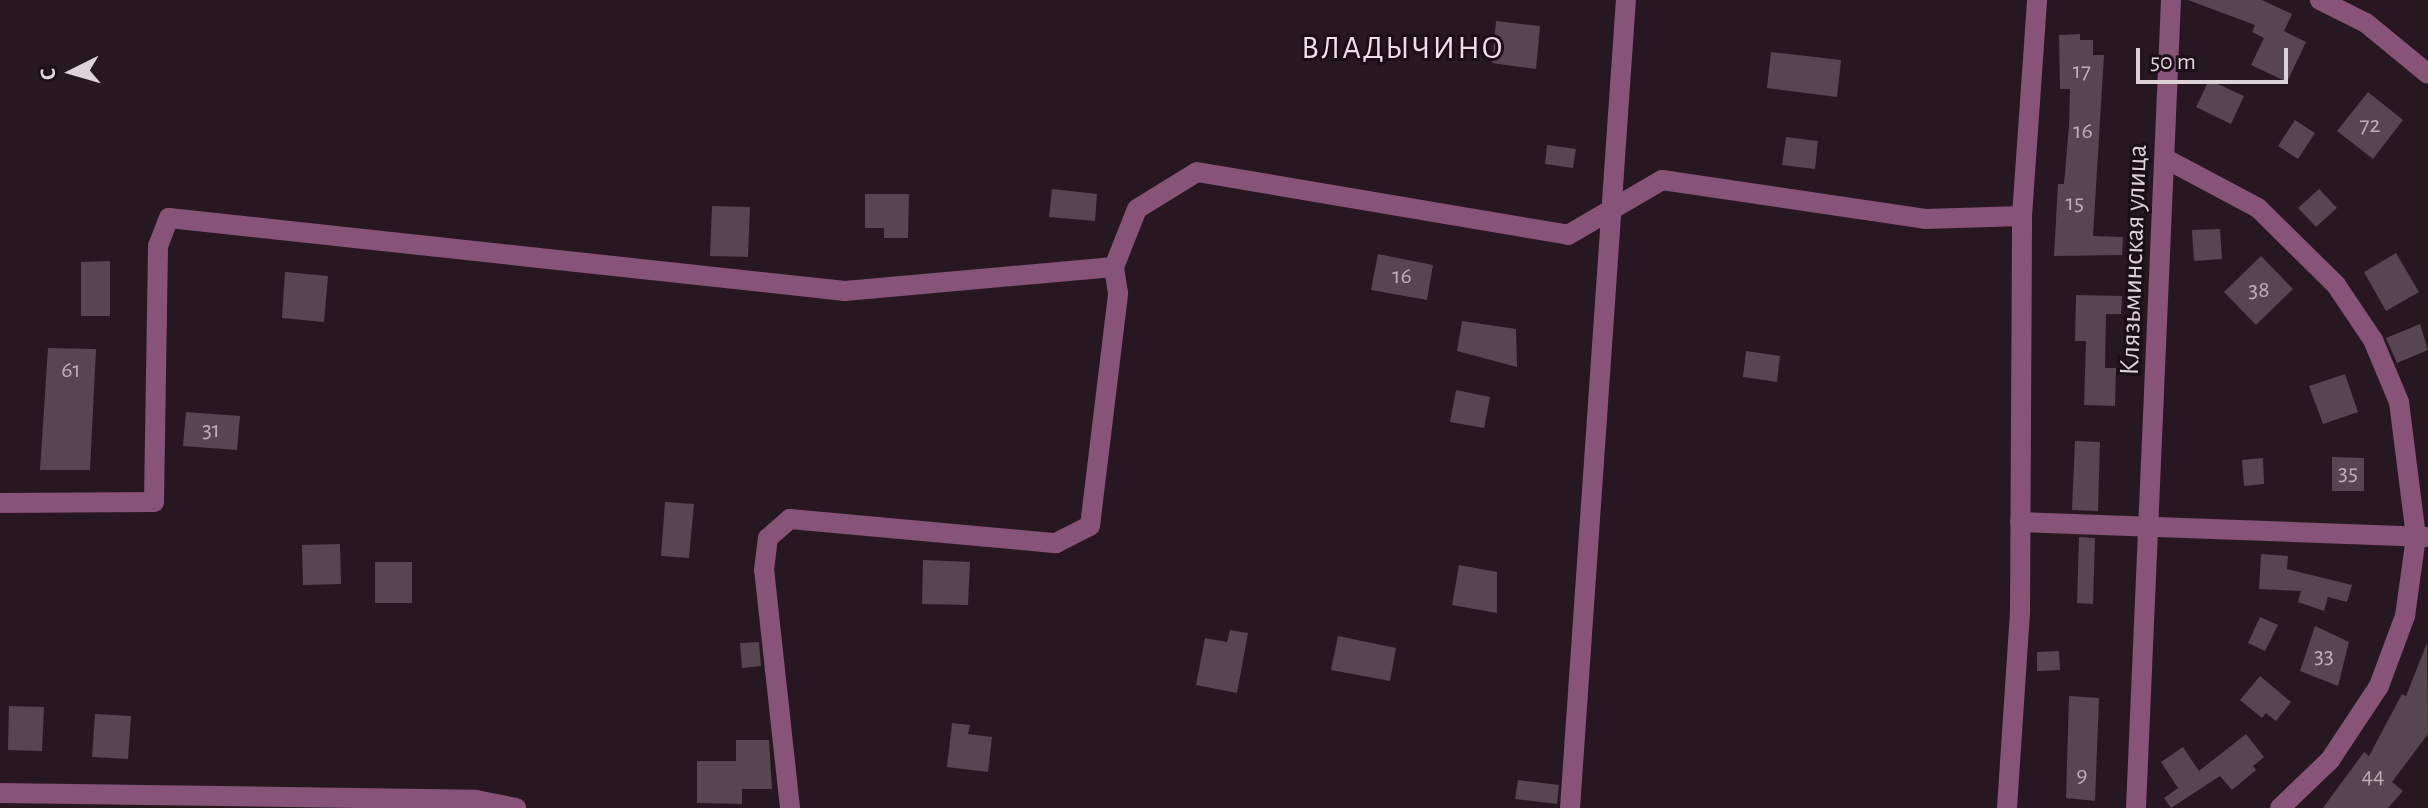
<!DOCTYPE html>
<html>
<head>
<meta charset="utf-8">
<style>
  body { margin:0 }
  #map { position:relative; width:2428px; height:808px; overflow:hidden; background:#261721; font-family:"Alegreya Sans",sans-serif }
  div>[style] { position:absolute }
  .building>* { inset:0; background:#574651 }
  .minor>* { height:20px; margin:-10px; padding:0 10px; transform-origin:10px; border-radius:10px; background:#875376 }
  span { translate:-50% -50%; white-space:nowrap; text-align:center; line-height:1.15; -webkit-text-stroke:6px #1c0e17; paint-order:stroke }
  .number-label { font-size:24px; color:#bbafb6 }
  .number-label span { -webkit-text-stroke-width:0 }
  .street-label { font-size:28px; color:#dcd2d8 }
  .quarter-label { font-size:32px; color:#f1dce9; letter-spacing:2px }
  .north { position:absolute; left:32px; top:32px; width:80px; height:80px; -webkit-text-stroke:6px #1c0e17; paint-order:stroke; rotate:265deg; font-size:22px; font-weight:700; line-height:32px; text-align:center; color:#dcd2d8 }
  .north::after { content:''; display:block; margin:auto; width:28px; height:36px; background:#dcd2d8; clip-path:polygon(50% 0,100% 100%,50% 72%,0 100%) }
  .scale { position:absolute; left:2136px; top:48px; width:152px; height:36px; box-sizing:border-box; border:4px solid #dcd2d8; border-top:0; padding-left:10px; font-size:24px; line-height:28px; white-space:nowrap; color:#dcd2d8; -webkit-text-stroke:6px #1c0e17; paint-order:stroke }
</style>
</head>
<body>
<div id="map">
  <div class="building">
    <i style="clip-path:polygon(2188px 0,2262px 0,2292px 14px,2284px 31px,2306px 42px,2287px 82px,2251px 65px,2264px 38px,2252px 32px,2255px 25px)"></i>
    <i style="clip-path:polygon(1496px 21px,1540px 26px,1536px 69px,1492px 63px)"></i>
    <i style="clip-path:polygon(2080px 34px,2080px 40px,2093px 40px,2093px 55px,2104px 55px,2093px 236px,2123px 237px,2122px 255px,2054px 256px,2058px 184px,2064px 184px,2069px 125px,2070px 89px,2060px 89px,2059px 35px)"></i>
    <i style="clip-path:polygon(1771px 52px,1841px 60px,1837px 97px,1767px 88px)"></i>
    <i style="clip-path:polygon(2209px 80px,2244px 96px,2231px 124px,2196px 107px)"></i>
    <i style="clip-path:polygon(2368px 92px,2403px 120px,2373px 159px,2337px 131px)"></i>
    <i style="clip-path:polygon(2295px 120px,2315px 133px,2298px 159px,2278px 146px)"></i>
    <i style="clip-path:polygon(1786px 137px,1818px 141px,1815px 169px,1782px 165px)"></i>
    <i style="clip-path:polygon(1547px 145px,1576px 149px,1573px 168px,1545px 164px)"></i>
    <i style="clip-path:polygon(1052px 189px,1097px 194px,1095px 221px,1049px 217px)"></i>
    <i style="clip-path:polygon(2319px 189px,2337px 208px,2316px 227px,2298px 208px)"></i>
    <i style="clip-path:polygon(865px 194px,909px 194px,908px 238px,884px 238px,884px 228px,865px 228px)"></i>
    <i style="clip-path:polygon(712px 206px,750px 207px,748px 257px,710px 256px)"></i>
    <i style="clip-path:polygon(2220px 229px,2222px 259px,2194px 261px,2192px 230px)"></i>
    <i style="clip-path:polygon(2396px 253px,2419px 292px,2386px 311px,2364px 272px)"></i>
    <i style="clip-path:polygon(1378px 254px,1433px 265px,1427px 300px,1371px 290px)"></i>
    <i style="clip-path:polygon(2261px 256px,2293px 289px,2256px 325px,2224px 292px)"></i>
    <i style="clip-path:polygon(110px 261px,110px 316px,81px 316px,81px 262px)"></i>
    <i style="clip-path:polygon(285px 272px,328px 276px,324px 322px,282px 318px)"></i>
    <i style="clip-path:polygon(2076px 295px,2122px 296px,2121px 314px,2106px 314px,2105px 368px,2116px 368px,2115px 406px,2084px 405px,2086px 341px,2075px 341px)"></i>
    <i style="clip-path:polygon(1462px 321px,1516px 329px,1517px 367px,1457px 351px)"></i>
    <i style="clip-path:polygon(2420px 324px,2428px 350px,2397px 363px,2386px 338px)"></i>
    <i style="clip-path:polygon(48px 348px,96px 349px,90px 470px,40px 470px)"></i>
    <i style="clip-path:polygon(1746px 351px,1780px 356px,1777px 382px,1743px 377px)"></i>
    <i style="clip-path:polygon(2345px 374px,2358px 412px,2323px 424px,2309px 386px)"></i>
    <i style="clip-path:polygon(1456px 390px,1490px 397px,1484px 428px,1450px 422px)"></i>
    <i style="clip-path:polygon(186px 412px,240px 416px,237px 450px,183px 446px)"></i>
    <i style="clip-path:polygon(2075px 441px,2100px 442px,2098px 511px,2072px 510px)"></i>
    <i style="clip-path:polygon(2332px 457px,2364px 458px,2364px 491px,2332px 491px)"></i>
    <i style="clip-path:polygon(2263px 458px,2264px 484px,2244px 486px,2242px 460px)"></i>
    <i style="clip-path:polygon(665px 502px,694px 504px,689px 558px,661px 556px)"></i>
    <i style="clip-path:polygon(2079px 537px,2095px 538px,2093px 604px,2077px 603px)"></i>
    <i style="clip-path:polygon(340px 544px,341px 584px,303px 585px,302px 545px)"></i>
    <i style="clip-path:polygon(2261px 554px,2288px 556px,2287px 569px,2352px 585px,2347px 602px,2328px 597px,2324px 611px,2298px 602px,2301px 591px,2259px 589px)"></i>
    <i style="clip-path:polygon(923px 560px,970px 562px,968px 605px,922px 604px)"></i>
    <i style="clip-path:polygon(375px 562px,412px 562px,412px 603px,375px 603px)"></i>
    <i style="clip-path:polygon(1459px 565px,1497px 572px,1497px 613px,1452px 605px)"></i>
    <i style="clip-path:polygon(2260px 617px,2278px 625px,2265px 651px,2248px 643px)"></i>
    <i style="clip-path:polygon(2315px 626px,2349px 642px,2338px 686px,2300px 671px)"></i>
    <i style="clip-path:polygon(1230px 630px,1248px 633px,1237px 693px,1196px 685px,1205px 638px,1227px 642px)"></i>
    <i style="clip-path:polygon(1338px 636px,1396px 648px,1390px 681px,1331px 670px)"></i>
    <i style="clip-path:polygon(759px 642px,761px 666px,742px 668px,740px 643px)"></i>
    <i style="clip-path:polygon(2427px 643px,2428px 734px,2392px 782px,2403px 791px,2388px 808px,2323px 808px,2364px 752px,2369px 756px,2402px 694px,2406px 696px)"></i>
    <i style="clip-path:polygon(2059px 651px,2060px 670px,2037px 671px,2037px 652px)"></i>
    <i style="clip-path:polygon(2260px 676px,2291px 702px,2276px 721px,2266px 713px,2262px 718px,2240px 700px)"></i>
    <i style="clip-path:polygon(2069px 696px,2099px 698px,2095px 801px,2066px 798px)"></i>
    <i style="clip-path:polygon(9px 706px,44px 707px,42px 751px,8px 750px)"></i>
    <i style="clip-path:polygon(95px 714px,131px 716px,128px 759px,92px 757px)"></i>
    <i style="clip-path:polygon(952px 723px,970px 725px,968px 734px,992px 737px,988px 772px,947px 767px)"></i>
    <i style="clip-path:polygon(2246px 734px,2264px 757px,2253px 766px,2256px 770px,2232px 790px,2220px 776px,2171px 808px,2164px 798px,2178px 788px,2161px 762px,2183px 747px,2199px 771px)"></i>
    <i style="clip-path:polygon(736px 740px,769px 740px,772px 789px,742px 789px,742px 804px,697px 803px,697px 761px,736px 761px)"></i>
    <i style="clip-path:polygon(1518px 780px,1559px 785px,1557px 804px,1515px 799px)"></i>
  </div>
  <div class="minor">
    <i style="left:2320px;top:0;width:51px;rotate:26.6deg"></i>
    <i style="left:2366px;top:23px;width:80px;rotate:39.4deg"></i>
    <i style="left:2166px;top:159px;width:104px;rotate:28deg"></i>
    <i style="left:2258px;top:208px;width:110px;rotate:44.6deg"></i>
    <i style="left:2336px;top:285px;width:66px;rotate:56.1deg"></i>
    <i style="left:2373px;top:340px;width:67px;rotate:67.2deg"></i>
    <i style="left:2399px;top:402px;width:136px;rotate:82.8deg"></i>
    <i style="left:2416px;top:537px;width:80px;rotate:97.9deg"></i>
    <i style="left:2405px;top:616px;width:75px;rotate:110.4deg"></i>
    <i style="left:2379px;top:686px;width:89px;rotate:123.5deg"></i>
    <i style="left:2330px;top:760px;width:69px;rotate:136.2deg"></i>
    <i style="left:0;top:503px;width:154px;rotate:-0.4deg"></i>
    <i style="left:154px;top:502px;width:256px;rotate:-89.1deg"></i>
    <i style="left:158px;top:246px;width:30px;rotate:-69deg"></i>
    <i style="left:169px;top:218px;width:680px;rotate:6.16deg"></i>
    <i style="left:845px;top:291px;width:270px;rotate:-5.1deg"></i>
    <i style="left:1114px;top:267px;width:62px;rotate:-68.4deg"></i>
    <i style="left:1137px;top:209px;width:70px;rotate:-31.7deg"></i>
    <i style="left:1197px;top:172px;width:376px;rotate:9.6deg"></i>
    <i style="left:1568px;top:235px;width:109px;rotate:-30.3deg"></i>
    <i style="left:1662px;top:180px;width:266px;rotate:8.4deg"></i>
    <i style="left:1925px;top:219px;width:97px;rotate:-1.8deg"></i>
    <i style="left:2022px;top:216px;width:217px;rotate:-86deg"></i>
    <i style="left:2020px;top:522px;width:408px;rotate:2.1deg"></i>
    <i style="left:0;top:793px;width:476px;rotate:0.8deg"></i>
    <i style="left:476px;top:800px;width:41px;rotate:11.3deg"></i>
    <i style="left:790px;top:808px;width:239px;rotate:-96.2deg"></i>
    <i style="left:764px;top:570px;width:32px;rotate:-83deg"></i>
    <i style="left:768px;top:538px;width:29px;rotate:-41deg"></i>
    <i style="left:790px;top:519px;width:267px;rotate:5.2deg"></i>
    <i style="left:1056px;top:543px;width:38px;rotate:-27deg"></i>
    <i style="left:1090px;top:526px;width:235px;rotate:-83.1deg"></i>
    <i style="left:1118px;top:293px;width:26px;rotate:-99deg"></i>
    <i style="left:1570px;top:808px;width:810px;rotate:-86.04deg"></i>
    <i style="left:2007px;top:808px;width:198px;rotate:-86.2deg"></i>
    <i style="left:2020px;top:610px;width:394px;rotate:-89.7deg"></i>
    <i style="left:2136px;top:808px;width:809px;rotate:-87.52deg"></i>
  </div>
  <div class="number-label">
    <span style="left:2082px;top:72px">17</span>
    <span style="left:2370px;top:126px">72</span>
    <span style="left:2083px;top:132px">16</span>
    <span style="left:2075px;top:204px">15</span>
    <span style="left:1402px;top:277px">16</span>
    <span style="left:2259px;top:291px">38</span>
    <span style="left:71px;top:371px">61</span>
    <span style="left:211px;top:431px">31</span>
    <span style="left:2348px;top:474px">35</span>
    <span style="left:2324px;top:657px">33</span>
    <span style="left:2082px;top:776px">9</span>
    <span style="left:2373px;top:777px">44</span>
  </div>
  <div class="street-label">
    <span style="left:2134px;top:260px;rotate:-88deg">Клязьминская улица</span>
  </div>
  <div class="quarter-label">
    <span style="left:1403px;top:48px">ВЛАДЫЧИНО</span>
  </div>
  <div class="north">С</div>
  <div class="scale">50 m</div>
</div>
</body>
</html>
